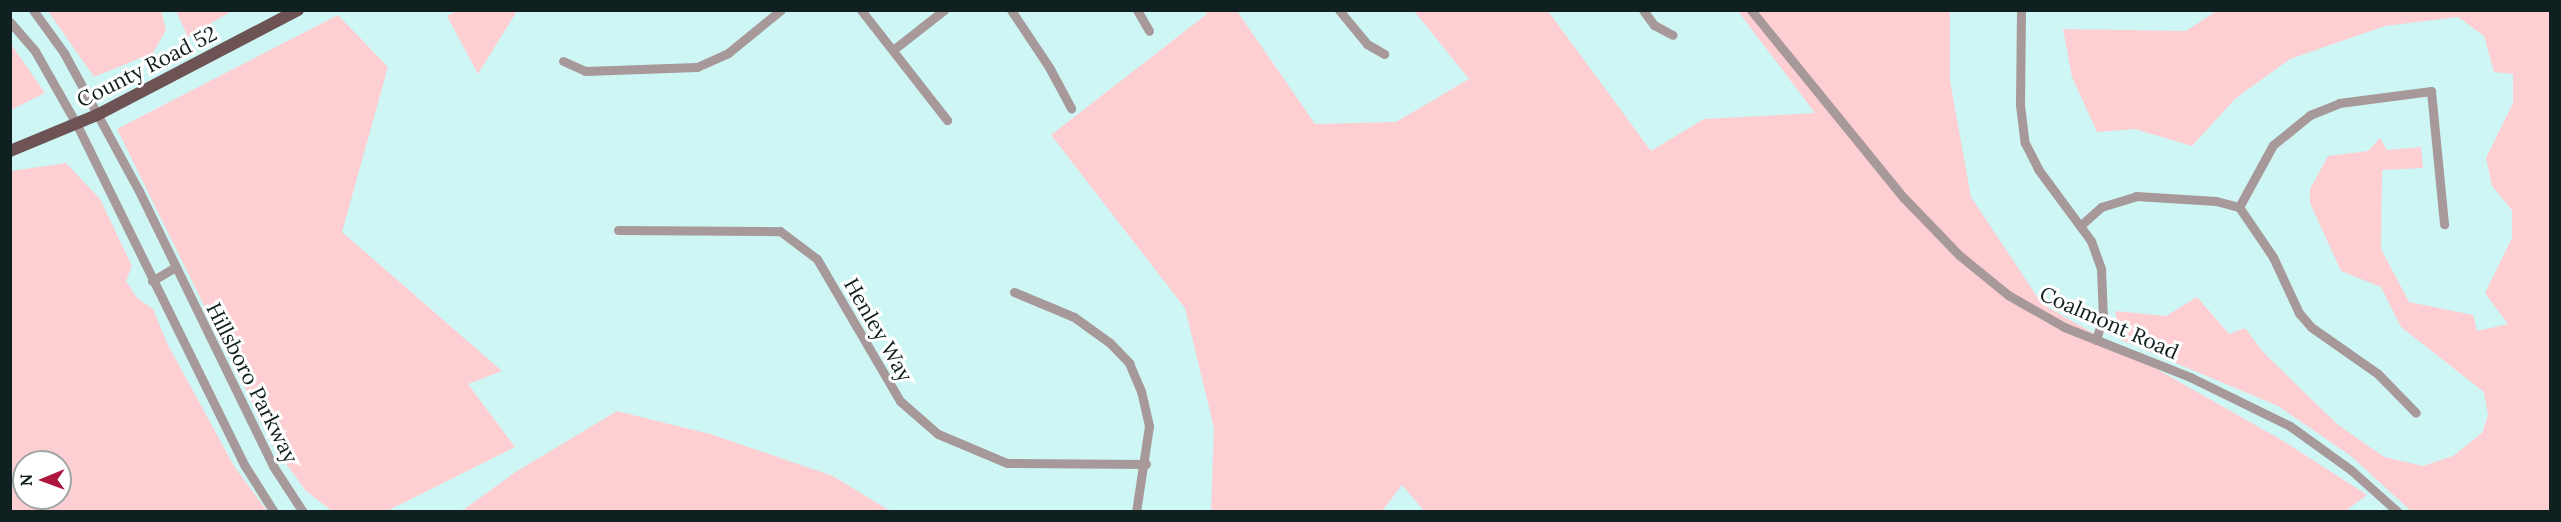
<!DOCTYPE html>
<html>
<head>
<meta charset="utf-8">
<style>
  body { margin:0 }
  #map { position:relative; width:2561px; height:522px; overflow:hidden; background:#cef6f5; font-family:Lora,serif }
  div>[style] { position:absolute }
  .green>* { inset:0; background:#fecfd2 }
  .minor>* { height:9px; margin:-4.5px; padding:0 4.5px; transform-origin:4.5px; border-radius:4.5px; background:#a79899 }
  .major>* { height:12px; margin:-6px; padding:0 6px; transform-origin:6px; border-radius:6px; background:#6d5354 }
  span { translate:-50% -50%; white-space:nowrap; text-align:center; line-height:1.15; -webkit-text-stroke:6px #fff; paint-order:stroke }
  .street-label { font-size:21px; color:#101f1f }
  .frame { position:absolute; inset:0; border:12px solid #101f1f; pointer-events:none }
  .north { position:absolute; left:12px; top:450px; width:60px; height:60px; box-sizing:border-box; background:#fff; border:2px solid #9fa5a5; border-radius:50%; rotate:269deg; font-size:16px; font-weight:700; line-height:24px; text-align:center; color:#101f1f }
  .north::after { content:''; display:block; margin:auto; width:21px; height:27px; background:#ac163f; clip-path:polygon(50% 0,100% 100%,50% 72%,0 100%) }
</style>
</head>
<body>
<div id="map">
  <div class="green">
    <i style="clip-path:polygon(459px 10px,517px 11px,478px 74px,447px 16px)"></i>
    <i style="clip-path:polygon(2218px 10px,2550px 11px,2550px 511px,2411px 511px,2351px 456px,2278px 406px,2121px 340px,2115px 311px,2166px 316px,2197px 297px,2229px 334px,2245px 328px,2263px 352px,2337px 424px,2384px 457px,2423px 466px,2453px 456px,2482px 433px,2488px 415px,2484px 392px,2401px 327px,2381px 287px,2341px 271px,2310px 203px,2310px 189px,2328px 156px,2368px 151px,2380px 138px,2387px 150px,2421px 147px,2423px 168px,2382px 170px,2381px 249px,2409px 302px,2473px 315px,2477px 331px,2508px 324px,2485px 293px,2512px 238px,2512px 210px,2492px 186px,2486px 158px,2513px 103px,2513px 74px,2494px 72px,2484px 36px,2458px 17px,2385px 26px,2290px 59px,2236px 98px,2192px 146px,2135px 129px,2097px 132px,2072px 77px,2063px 29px,2186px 31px)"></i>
    <i style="clip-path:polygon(48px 11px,161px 11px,166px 30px,153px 53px,94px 77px)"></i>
    <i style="clip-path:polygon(176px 11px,232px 11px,188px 37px)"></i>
    <i style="clip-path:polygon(1206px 11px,1237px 11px,1315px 124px,1396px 122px,1469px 79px,1414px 11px,1548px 11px,1651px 151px,1704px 119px,1815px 113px,1738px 11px,1950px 11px,1950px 81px,1971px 197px,2042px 304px,2280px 439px,2367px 495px,2344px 512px,1425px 512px,1402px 485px,1382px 511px,1211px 511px,1214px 428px,1185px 308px,1051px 135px,1207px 14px)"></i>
    <i style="clip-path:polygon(338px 15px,388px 67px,342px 232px,502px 371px,468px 384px,515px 447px,387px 511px,332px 511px,306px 491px,274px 447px,117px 129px)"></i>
    <i style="clip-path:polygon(11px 44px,45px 93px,11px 110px,10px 110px)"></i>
    <i style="clip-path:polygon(evenodd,66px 163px,100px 199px,132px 266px,126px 281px,137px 298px,153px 309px,168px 345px,234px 466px,267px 511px,11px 511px,11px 171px,66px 163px,24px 462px,60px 462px,60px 498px,24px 498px,24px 462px)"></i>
    <i style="clip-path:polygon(617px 411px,710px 434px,833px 476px,890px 511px,462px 511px,514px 473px)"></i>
  </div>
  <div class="minor">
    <i style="left:33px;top:10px;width:53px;rotate:54.2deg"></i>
    <i style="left:64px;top:53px;width:157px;rotate:61.5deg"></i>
    <i style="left:139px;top:191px;width:306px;rotate:64deg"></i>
    <i style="left:273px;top:466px;width:55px;rotate:56.9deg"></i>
    <i style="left:861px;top:10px;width:140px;rotate:52deg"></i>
    <i style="left:1011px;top:10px;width:69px;rotate:56.3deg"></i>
    <i style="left:1049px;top:67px;width:47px;rotate:61.8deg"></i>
    <i style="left:1137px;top:10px;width:24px;rotate:60deg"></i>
    <i style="left:1339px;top:10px;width:44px;rotate:50.5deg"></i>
    <i style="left:1367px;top:44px;width:20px;rotate:30deg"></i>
    <i style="left:1643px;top:10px;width:19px;rotate:54deg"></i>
    <i style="left:1654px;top:25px;width:21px;rotate:28deg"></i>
    <i style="left:1751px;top:10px;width:242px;rotate:50.9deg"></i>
    <i style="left:1904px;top:198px;width:79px;rotate:46deg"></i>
    <i style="left:1959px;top:255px;width:63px;rotate:39.2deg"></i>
    <i style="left:2008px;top:295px;width:64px;rotate:29.7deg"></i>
    <i style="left:2064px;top:327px;width:136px;rotate:21.6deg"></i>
    <i style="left:2190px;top:377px;width:111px;rotate:26.1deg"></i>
    <i style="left:2290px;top:426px;width:75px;rotate:35.8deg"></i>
    <i style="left:2351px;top:470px;width:63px;rotate:41.8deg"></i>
    <i style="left:2021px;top:10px;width:95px;rotate:90.6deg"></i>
    <i style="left:2020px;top:105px;width:38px;rotate:83deg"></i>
    <i style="left:2025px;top:143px;width:29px;rotate:63deg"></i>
    <i style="left:2038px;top:169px;width:89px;rotate:53.6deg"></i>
    <i style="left:2091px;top:241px;width:30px;rotate:70deg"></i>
    <i style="left:2101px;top:269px;width:49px;rotate:87.7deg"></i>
    <i style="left:2103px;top:318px;width:23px;rotate:108deg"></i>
    <i style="left:10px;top:22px;width:38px;rotate:49deg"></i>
    <i style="left:35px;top:51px;width:85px;rotate:60.4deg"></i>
    <i style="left:77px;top:125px;width:380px;rotate:63.8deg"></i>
    <i style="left:245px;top:466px;width:54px;rotate:57.8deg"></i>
    <i style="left:893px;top:50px;width:65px;rotate:-38.1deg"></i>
    <i style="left:563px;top:61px;width:24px;rotate:24deg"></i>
    <i style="left:585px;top:71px;width:112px;rotate:-2deg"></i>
    <i style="left:697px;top:67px;width:34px;rotate:-24deg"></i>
    <i style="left:728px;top:53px;width:68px;rotate:-39.1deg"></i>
    <i style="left:2239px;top:207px;width:71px;rotate:-61.3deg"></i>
    <i style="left:2273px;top:145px;width:48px;rotate:-39deg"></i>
    <i style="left:2310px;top:115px;width:31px;rotate:-22deg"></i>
    <i style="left:2339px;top:103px;width:93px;rotate:-7.4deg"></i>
    <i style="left:2431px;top:91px;width:134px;rotate:84.4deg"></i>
    <i style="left:2080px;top:226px;width:28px;rotate:-42deg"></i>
    <i style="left:2101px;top:207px;width:37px;rotate:-17deg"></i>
    <i style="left:2136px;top:196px;width:80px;rotate:3.6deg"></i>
    <i style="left:2216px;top:201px;width:24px;rotate:15deg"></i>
    <i style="left:2239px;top:207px;width:60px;rotate:55.8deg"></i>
    <i style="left:2273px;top:257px;width:62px;rotate:65.1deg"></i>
    <i style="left:2299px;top:313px;width:18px;rotate:49deg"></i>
    <i style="left:2311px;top:327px;width:82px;rotate:35deg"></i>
    <i style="left:2378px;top:374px;width:54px;rotate:45.7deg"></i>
    <i style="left:618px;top:230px;width:162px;rotate:0.4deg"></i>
    <i style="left:780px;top:231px;width:46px;rotate:37.1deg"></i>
    <i style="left:817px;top:259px;width:164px;rotate:59.7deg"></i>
    <i style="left:900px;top:401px;width:50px;rotate:41deg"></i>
    <i style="left:938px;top:434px;width:75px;rotate:22.8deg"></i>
    <i style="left:1007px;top:463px;width:139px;rotate:0.4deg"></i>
    <i style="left:152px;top:281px;width:27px;rotate:-31deg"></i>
    <i style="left:1014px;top:292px;width:65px;rotate:22.6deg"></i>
    <i style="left:1074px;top:317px;width:44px;rotate:35.8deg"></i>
    <i style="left:1110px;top:343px;width:28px;rotate:46deg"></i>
    <i style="left:1129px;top:363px;width:30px;rotate:67deg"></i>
    <i style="left:1141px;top:391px;width:36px;rotate:77deg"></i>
    <i style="left:1149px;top:426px;width:87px;rotate:98.6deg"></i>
  </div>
  <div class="major">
    <i style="left:10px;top:151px;width:94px;rotate:-22.5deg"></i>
    <i style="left:97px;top:115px;width:227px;rotate:-27.6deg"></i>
  </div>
  <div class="street-label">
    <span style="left:147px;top:67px;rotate:-27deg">County Road 52</span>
    <span style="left:2109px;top:323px;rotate:24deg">Coalmont Road</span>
    <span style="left:878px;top:330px;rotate:60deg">Henley Way</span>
    <span style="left:252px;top:383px;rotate:63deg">Hillsboro Parkway</span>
  </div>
  <div class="frame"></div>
  <div class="north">N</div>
</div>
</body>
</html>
